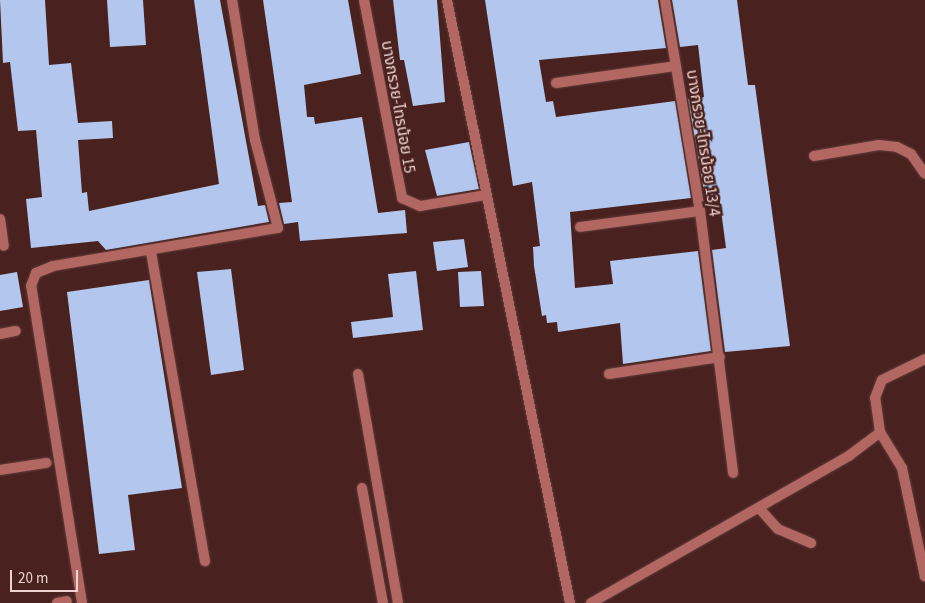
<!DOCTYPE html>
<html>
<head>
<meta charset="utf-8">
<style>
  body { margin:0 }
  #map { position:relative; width:925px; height:603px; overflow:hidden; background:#49221f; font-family:"Source Sans 3","Noto Sans Thai",sans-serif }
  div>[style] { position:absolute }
  .building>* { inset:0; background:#b2c6ee }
  .roads { filter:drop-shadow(0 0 1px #633e3b) drop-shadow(0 0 1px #633e3b) }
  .lane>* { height:10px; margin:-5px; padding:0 5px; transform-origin:5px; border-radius:5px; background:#b36762 }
  .street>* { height:10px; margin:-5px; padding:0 5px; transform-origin:5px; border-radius:5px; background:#b36762 }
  span { translate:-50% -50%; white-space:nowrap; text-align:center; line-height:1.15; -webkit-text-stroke:5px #49221f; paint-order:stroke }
  .street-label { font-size:16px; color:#eed3d0 }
  .scale { position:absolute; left:10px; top:570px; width:68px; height:22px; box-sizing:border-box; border:2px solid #eed3d0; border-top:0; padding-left:6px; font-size:15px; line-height:18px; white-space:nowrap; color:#eed3d0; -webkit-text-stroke:4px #49221f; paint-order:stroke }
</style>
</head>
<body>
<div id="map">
  <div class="building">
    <i style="clip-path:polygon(0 0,45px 0,49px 65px,71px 63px,78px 123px,112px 121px,113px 138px,78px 140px,82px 193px,87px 192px,89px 211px,219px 184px,194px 0,220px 0,258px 206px,265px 205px,269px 222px,106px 250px,98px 241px,31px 248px,26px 199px,42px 197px,36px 130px,18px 131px,10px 62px,3px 63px)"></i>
    <i style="clip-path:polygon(107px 0,143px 0,146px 45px,110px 47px)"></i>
    <i style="clip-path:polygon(263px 0,348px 0,361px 74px,304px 85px,307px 117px,314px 117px,315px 124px,362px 117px,378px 213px,405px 210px,407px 233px,300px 241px,298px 222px,284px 224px,279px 203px,292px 202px)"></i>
    <i style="clip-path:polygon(393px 0,437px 0,445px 102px,413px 106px,404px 60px,400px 60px)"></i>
    <i style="clip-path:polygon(485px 0,658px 0,666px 48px,539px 60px,546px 102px,553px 101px,556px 117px,675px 101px,691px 198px,570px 212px,575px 288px,613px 284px,610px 261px,698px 251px,711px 351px,623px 364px,620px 323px,558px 332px,557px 322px,547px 323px,546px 315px,542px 316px,534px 266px,533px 247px,540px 246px,532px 182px,513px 186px)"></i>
    <i style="clip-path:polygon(672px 0,737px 0,748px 85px,755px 85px,790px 346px,725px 352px,712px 250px,726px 248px,719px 195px,705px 197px,688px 99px,704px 97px,698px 45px,680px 47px)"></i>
    <i style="clip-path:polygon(469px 142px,479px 189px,437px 196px,425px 150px)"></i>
    <i style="clip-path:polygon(464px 239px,468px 267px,437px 271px,433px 242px)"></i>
    <i style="clip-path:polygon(231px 269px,244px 370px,211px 375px,197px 272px)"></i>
    <i style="clip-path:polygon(416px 271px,423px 330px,353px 338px,351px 322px,393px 317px,388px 274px)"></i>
    <i style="clip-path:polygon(481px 271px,484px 306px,460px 307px,458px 272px)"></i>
    <i style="clip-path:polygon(17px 272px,23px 307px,0 311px,0 275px)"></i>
    <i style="clip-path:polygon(149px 280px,182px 488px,128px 495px,135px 550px,99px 554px,67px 292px)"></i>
  </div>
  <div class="roads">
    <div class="lane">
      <i style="left:759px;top:508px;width:28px;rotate:48deg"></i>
      <i style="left:778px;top:529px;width:36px;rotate:23deg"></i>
    </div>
    <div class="street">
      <i style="left:364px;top:0;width:202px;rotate:79.1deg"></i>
      <i style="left:402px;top:198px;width:20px;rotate:24deg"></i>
      <i style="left:420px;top:206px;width:67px;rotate:-9.5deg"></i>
      <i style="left:447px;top:0;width:615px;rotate:78.47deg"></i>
      <i style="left:665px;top:0;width:214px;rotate:80.6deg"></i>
      <i style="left:700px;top:211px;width:264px;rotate:82.8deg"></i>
      <i style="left:556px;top:83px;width:120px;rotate:-8.1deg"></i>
      <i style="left:814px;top:156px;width:66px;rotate:-9.6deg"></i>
      <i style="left:879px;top:145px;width:18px;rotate:6deg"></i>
      <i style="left:897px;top:147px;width:16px;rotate:27deg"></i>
      <i style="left:911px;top:154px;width:24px;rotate:55deg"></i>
      <i style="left:0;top:219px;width:27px;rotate:82deg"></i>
      <i style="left:580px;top:227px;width:121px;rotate:-7.6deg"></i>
      <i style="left:151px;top:252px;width:314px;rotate:80.1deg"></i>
      <i style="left:0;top:334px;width:16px;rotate:-11deg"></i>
      <i style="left:358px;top:374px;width:232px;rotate:80.1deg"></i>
      <i style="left:609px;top:374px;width:112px;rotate:-8.7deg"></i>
      <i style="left:880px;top:432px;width:42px;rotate:58.6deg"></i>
      <i style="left:902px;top:468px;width:111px;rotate:78.1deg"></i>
      <i style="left:0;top:470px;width:47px;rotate:-8.7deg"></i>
      <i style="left:362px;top:488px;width:117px;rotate:79.7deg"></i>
      <i style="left:57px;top:603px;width:10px;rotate:-11deg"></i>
      <i style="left:82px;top:603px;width:321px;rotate:-99.1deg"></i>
      <i style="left:31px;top:286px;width:14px;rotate:-69deg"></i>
      <i style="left:36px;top:273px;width:18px;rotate:-22deg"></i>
      <i style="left:53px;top:266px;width:228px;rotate:-9.6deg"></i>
      <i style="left:278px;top:228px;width:91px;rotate:-104.6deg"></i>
      <i style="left:255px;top:140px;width:142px;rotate:-99.3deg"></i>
      <i style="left:591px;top:603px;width:298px;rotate:-29.7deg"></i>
      <i style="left:850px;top:455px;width:38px;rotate:-37deg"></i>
      <i style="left:880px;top:432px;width:34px;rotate:-98deg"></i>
      <i style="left:875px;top:398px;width:19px;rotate:-69deg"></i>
      <i style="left:882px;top:380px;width:48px;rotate:-26deg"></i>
    </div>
  </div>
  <div class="street-label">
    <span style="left:398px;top:107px;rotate:80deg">บางกรวย-ไทรน้อย 15</span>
    <span style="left:703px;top:143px;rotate:81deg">บางกรวย-ไทรน้อย 13/4</span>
  </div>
  <div class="scale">20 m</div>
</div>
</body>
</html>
